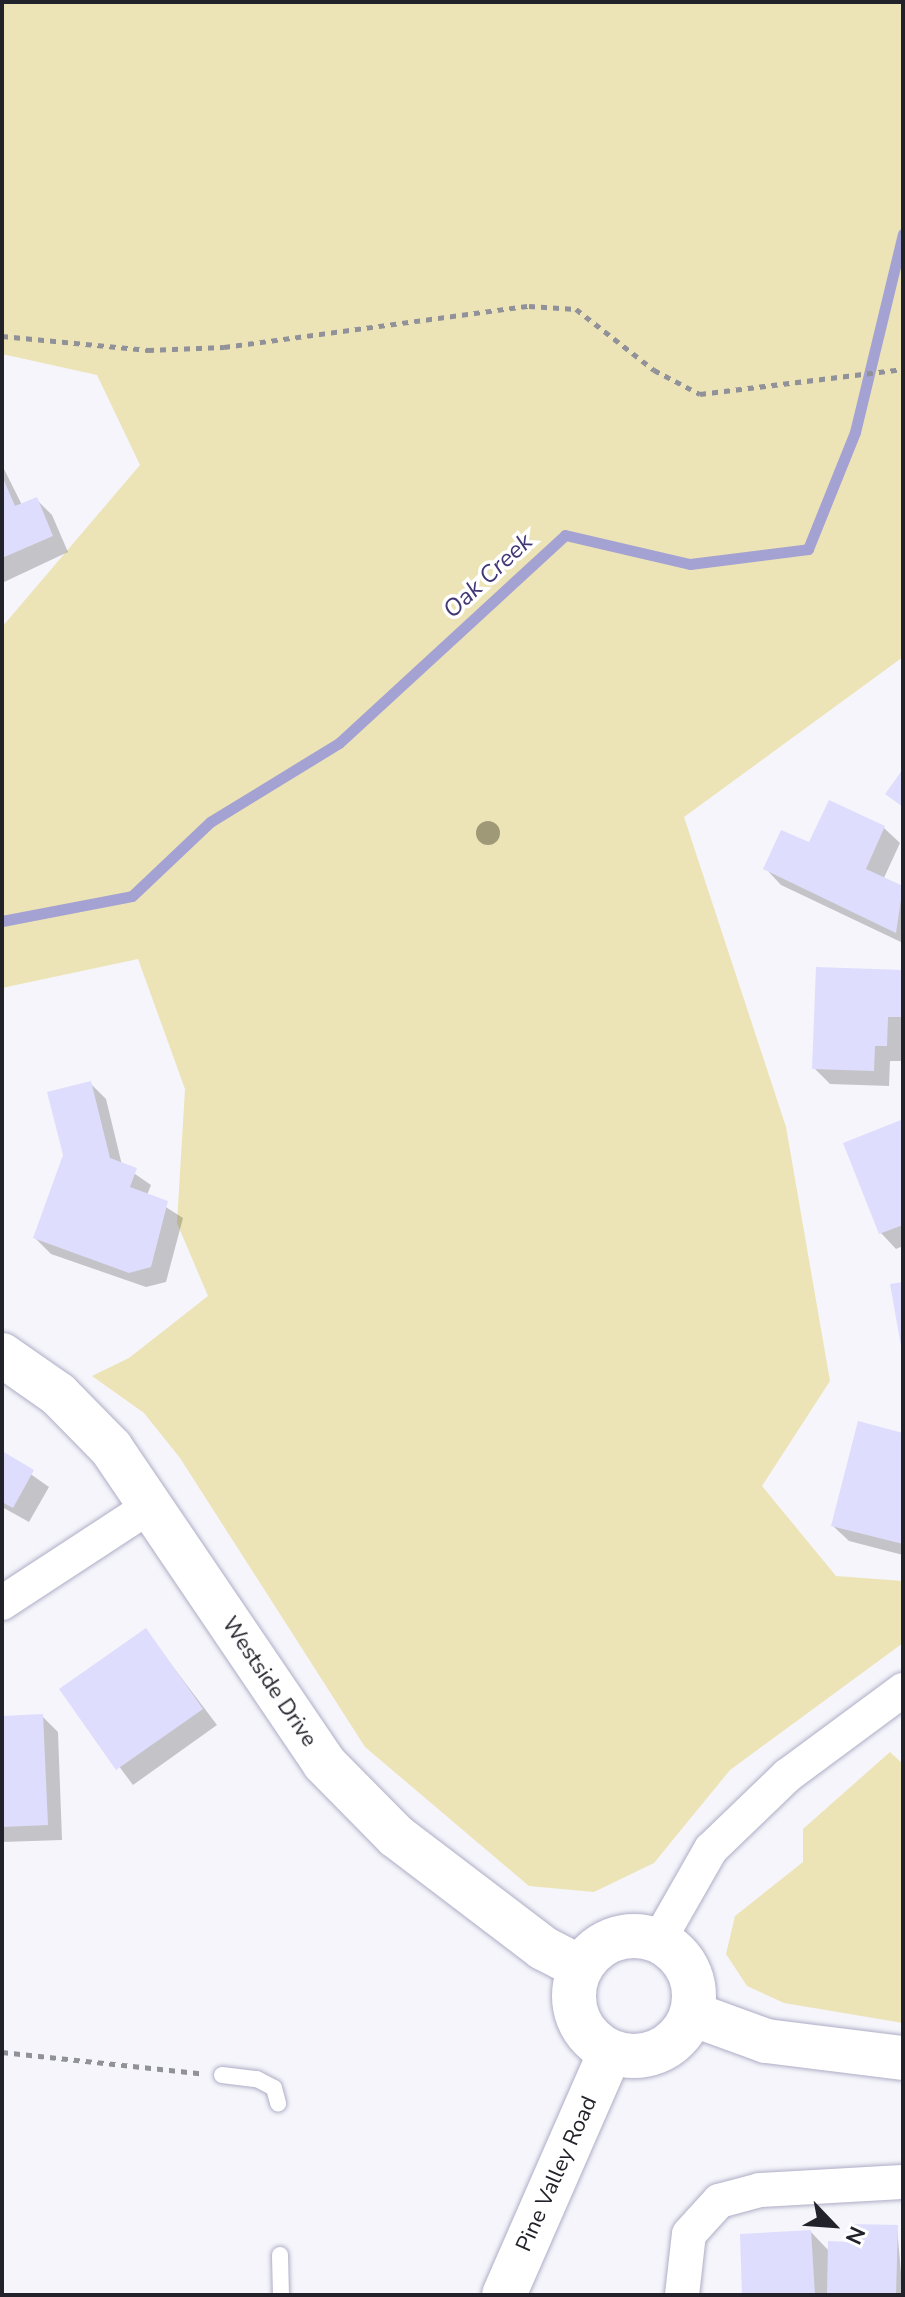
<!DOCTYPE html>
<html>
<head>
<meta charset="utf-8">
<style>
  body { margin:0 }
  #map { position:relative; width:905px; height:2297px; overflow:hidden; background:#f5f5fb; font-family:"Nunito Sans",sans-serif }
  div>[style] { position:absolute }
  .green>* { inset:0; background:#ece4b7 }
  .shadow>* { inset:0; background:#0003 }
  .stream>* { height:11px; margin:-5.5px; padding:0 5.5px; transform-origin:5.5px; border-radius:5.5px; background:#a4a2d3 }
  .building>* { inset:0; background:#deddfd }
  .path>* { height:5px; margin-top:-2.5px; transform-origin:0; background:repeating-linear-gradient(90deg,#919199 0 6px,transparent 0 12px) }
  .roads { filter:drop-shadow(0 0 2px #aeadc6) drop-shadow(0 0 2px #aeadc6) }
  .lane>* { height:16px; margin:-8px; padding:0 8px; transform-origin:8px; border-radius:8px; background:#fff }
  .street>* { height:34px; margin:-17px; padding:0 17px; transform-origin:17px; border-radius:17px; background:#fff }
  .secondary>* { height:44px; margin:-22px; padding:0 22px; transform-origin:22px; border-radius:22px; background:#fff }
  .secondary>.ring { margin:-22px; padding:0; box-sizing:content-box; background:none; border:44px solid #fff; border-radius:50% }
  .trees>* { width:24px; height:24px; margin:-12px; border-radius:50%; background:#9f9978 }
  span { translate:-50% -50%; white-space:nowrap; text-align:center; line-height:1.15; -webkit-text-stroke:7px #fff; paint-order:stroke }
  .street-label { font-size:22px; color:#22222b }
  .water-label { font-size:24px; color:#403774; font-style:italic }
  .frame { position:absolute; inset:0; border:4px solid #22222b; pointer-events:none }
  .north { position:absolute; left:793px; top:2185px; width:80px; height:80px; -webkit-text-stroke:6px #fff; paint-order:stroke; rotate:115deg; font-size:22px; font-weight:700; line-height:32px; text-align:center; color:#22222b }
  .north::after { content:''; display:block; margin:auto; width:28px; height:36px; background:#22222b; clip-path:polygon(50% 0,100% 100%,50% 72%,0 100%) }
</style>
</head>
<body>
<div id="map">
  <div class="green">
    <i style="clip-path:polygon(2px 2px,903px 2px,903px 657px,684px 817px,786px 1127px,830px 1381px,762px 1486px,836px 1576px,903px 1581px,903px 1643px,730px 1770px,654px 1863px,594px 1892px,529px 1886px,365px 1747px,180px 1458px,144px 1413px,92px 1376px,129px 1358px,208px 1296px,177px 1223px,185px 1089px,138px 959px,2px 988px,2px 627px,140px 465px,97px 375px,2px 354px)"></i>
    <i style="clip-path:polygon(890px 1752px,903px 1764px,903px 2023px,784px 2003px,747px 1986px,726px 1954px,735px 1916px,803px 1862px,803px 1829px)"></i>
  </div>
  <div class="shadow">
    <i style="clip-path:polygon(2px 465px,22px 505px,36px 499px,52px 515px,68px 552px,2px 583px)"></i>
    <i style="clip-path:polygon(884px 828px,900px 843px,883px 880px,903px 889px,903px 943px,781px 885px,766px 869px,810px 845px)"></i>
    <i style="clip-path:polygon(903px 972px,902px 1061px,890px 1061px,889px 1086px,830px 1084px,814px 1068px)"></i>
    <i style="clip-path:polygon(90px 1083px,106px 1099px,122px 1165px,151px 1185px,147px 1195px,183px 1218px,166px 1282px,146px 1287px,51px 1254px,35px 1238px)"></i>
    <i style="clip-path:polygon(901px 1123px,903px 1246px,896px 1249px,881px 1233px)"></i>
    <i style="clip-path:polygon(903px 1435px,903px 1555px,849px 1541px,833px 1526px)"></i>
    <i style="clip-path:polygon(2px 1454px,49px 1487px,29px 1522px,2px 1507px)"></i>
    <i style="clip-path:polygon(146px 1631px,217px 1725px,133px 1785px,62px 1690px)"></i>
    <i style="clip-path:polygon(42px 1716px,58px 1732px,62px 1840px,2px 1842px,2px 1718px)"></i>
    <i style="clip-path:polygon(897px 2227px,903px 2295px,745px 2295px,811px 2232px,830px 2252px)"></i>
  </div>
  <div class="stream">
    <i style="left:2px;top:921px;width:132px;rotate:-10.9deg"></i>
    <i style="left:132px;top:896px;width:108px;rotate:-43.5deg"></i>
    <i style="left:210px;top:822px;width:151px;rotate:-31.5deg"></i>
    <i style="left:339px;top:743px;width:307px;rotate:-42.6deg"></i>
    <i style="left:565px;top:535px;width:128px;rotate:13.1deg"></i>
    <i style="left:690px;top:564px;width:119px;rotate:-7.2deg"></i>
    <i style="left:808px;top:549px;width:126px;rotate:-68.1deg"></i>
    <i style="left:855px;top:432px;width:204px;rotate:-76.4deg"></i>
  </div>
  <div class="building">
    <i style="clip-path:polygon(2px 476px,15px 506px,37px 497px,53px 536px,2px 558px)"></i>
    <i style="clip-path:polygon(903px 769px,903px 807px,885px 794px)"></i>
    <i style="clip-path:polygon(829px 800px,885px 826px,866px 869px,903px 886px,896px 933px,763px 869px,781px 830px,809px 842px)"></i>
    <i style="clip-path:polygon(816px 967px,903px 970px,903px 1017px,888px 1017px,887px 1046px,875px 1046px,874px 1071px,812px 1069px)"></i>
    <i style="clip-path:polygon(91px 1081px,110px 1158px,137px 1168px,130px 1187px,168px 1201px,151px 1267px,129px 1273px,33px 1238px,63px 1155px,47px 1092px)"></i>
    <i style="clip-path:polygon(901px 1120px,903px 1225px,879px 1234px,843px 1143px)"></i>
    <i style="clip-path:polygon(903px 1282px,903px 1345px,901px 1346px,890px 1284px)"></i>
    <i style="clip-path:polygon(858px 1421px,903px 1433px,903px 1544px,831px 1526px)"></i>
    <i style="clip-path:polygon(2px 1451px,34px 1470px,13px 1508px,2px 1502px)"></i>
    <i style="clip-path:polygon(146px 1628px,203px 1709px,116px 1770px,59px 1689px)"></i>
    <i style="clip-path:polygon(43px 1714px,48px 1825px,2px 1827px,2px 1716px)"></i>
    <i style="clip-path:polygon(849px 2224px,898px 2225px,896px 2295px,827px 2293px,828px 2241px,848px 2242px)"></i>
    <i style="clip-path:polygon(811px 2230px,815px 2295px,742px 2295px,740px 2234px)"></i>
  </div>
  <div class="path">
    <i style="left:2px;top:336px;width:147px;rotate:5.5deg"></i>
    <i style="left:148px;top:350px;width:76px;rotate:-2.3deg"></i>
    <i style="left:224px;top:347px;width:308px;rotate:-7.7deg"></i>
    <i style="left:529px;top:306px;width:47px;rotate:3.7deg"></i>
    <i style="left:576px;top:309px;width:99px;rotate:38deg"></i>
    <i style="left:654px;top:370px;width:52px;rotate:27.6deg"></i>
    <i style="left:700px;top:394px;width:205px;rotate:-7deg"></i>
    <i style="left:2px;top:2052px;width:199px;rotate:6.1deg"></i>
  </div>
  <div class="roads">
    <div class="lane">
      <i style="left:222px;top:2075px;width:35px;rotate:7deg"></i>
      <i style="left:257px;top:2079px;width:19px;rotate:28deg"></i>
      <i style="left:274px;top:2088px;width:16px;rotate:75deg"></i>
      <i style="left:280px;top:2255px;width:40px;rotate:88.6deg"></i>
    </div>
    <div class="street">
      <i style="left:2px;top:1603px;width:177px;rotate:-33.2deg"></i>
      <i style="left:659px;top:1940px;width:105px;rotate:-60.3deg"></i>
      <i style="left:711px;top:1849px;width:107px;rotate:-43.9deg"></i>
      <i style="left:788px;top:1775px;width:143px;rotate:-36.5deg"></i>
      <i style="left:682px;top:2295px;width:61px;rotate:-83.5deg"></i>
      <i style="left:689px;top:2234px;width:45px;rotate:-47.7deg"></i>
      <i style="left:719px;top:2201px;width:42px;rotate:-15deg"></i>
      <i style="left:760px;top:2190px;width:143px;rotate:-3.2deg"></i>
    </div>
    <div class="secondary">
      <i style="left:2px;top:1355px;width:68px;rotate:34.9deg"></i>
      <i style="left:58px;top:1394px;width:76px;rotate:45.5deg"></i>
      <i style="left:111px;top:1448px;width:380px;rotate:55.9deg"></i>
      <i style="left:324px;top:1763px;width:103px;rotate:45.4deg"></i>
      <i style="left:396px;top:1836px;width:185px;rotate:37.3deg"></i>
      <i style="left:543px;top:1948px;width:42px;rotate:27.2deg"></i>
      <i class="ring" style="left:574px;top:1936px;width:76px;height:76px"></i>
      <i style="left:692px;top:2014px;width:79px;rotate:20deg"></i>
      <i style="left:766px;top:2041px;width:138px;rotate:7.1deg"></i>
      <i style="left:504px;top:2295px;width:265px;rotate:-66.4deg"></i>
    </div>
  </div>
  <div class="trees">
    <i style="left:488px;top:833px"></i>
  </div>
  <div class="street-label">
    <span style="left:269px;top:1682px;rotate:56deg">Westside Drive</span>
    <span style="left:557px;top:2174px;rotate:-66deg">Pine Valley Road</span>
  </div>
  <div class="water-label">
    <span style="left:488px;top:576px;rotate:-43deg">Oak Creek</span>
  </div>
  <div class="frame"></div>
  <div class="north">N</div>
</div>
</body>
</html>
